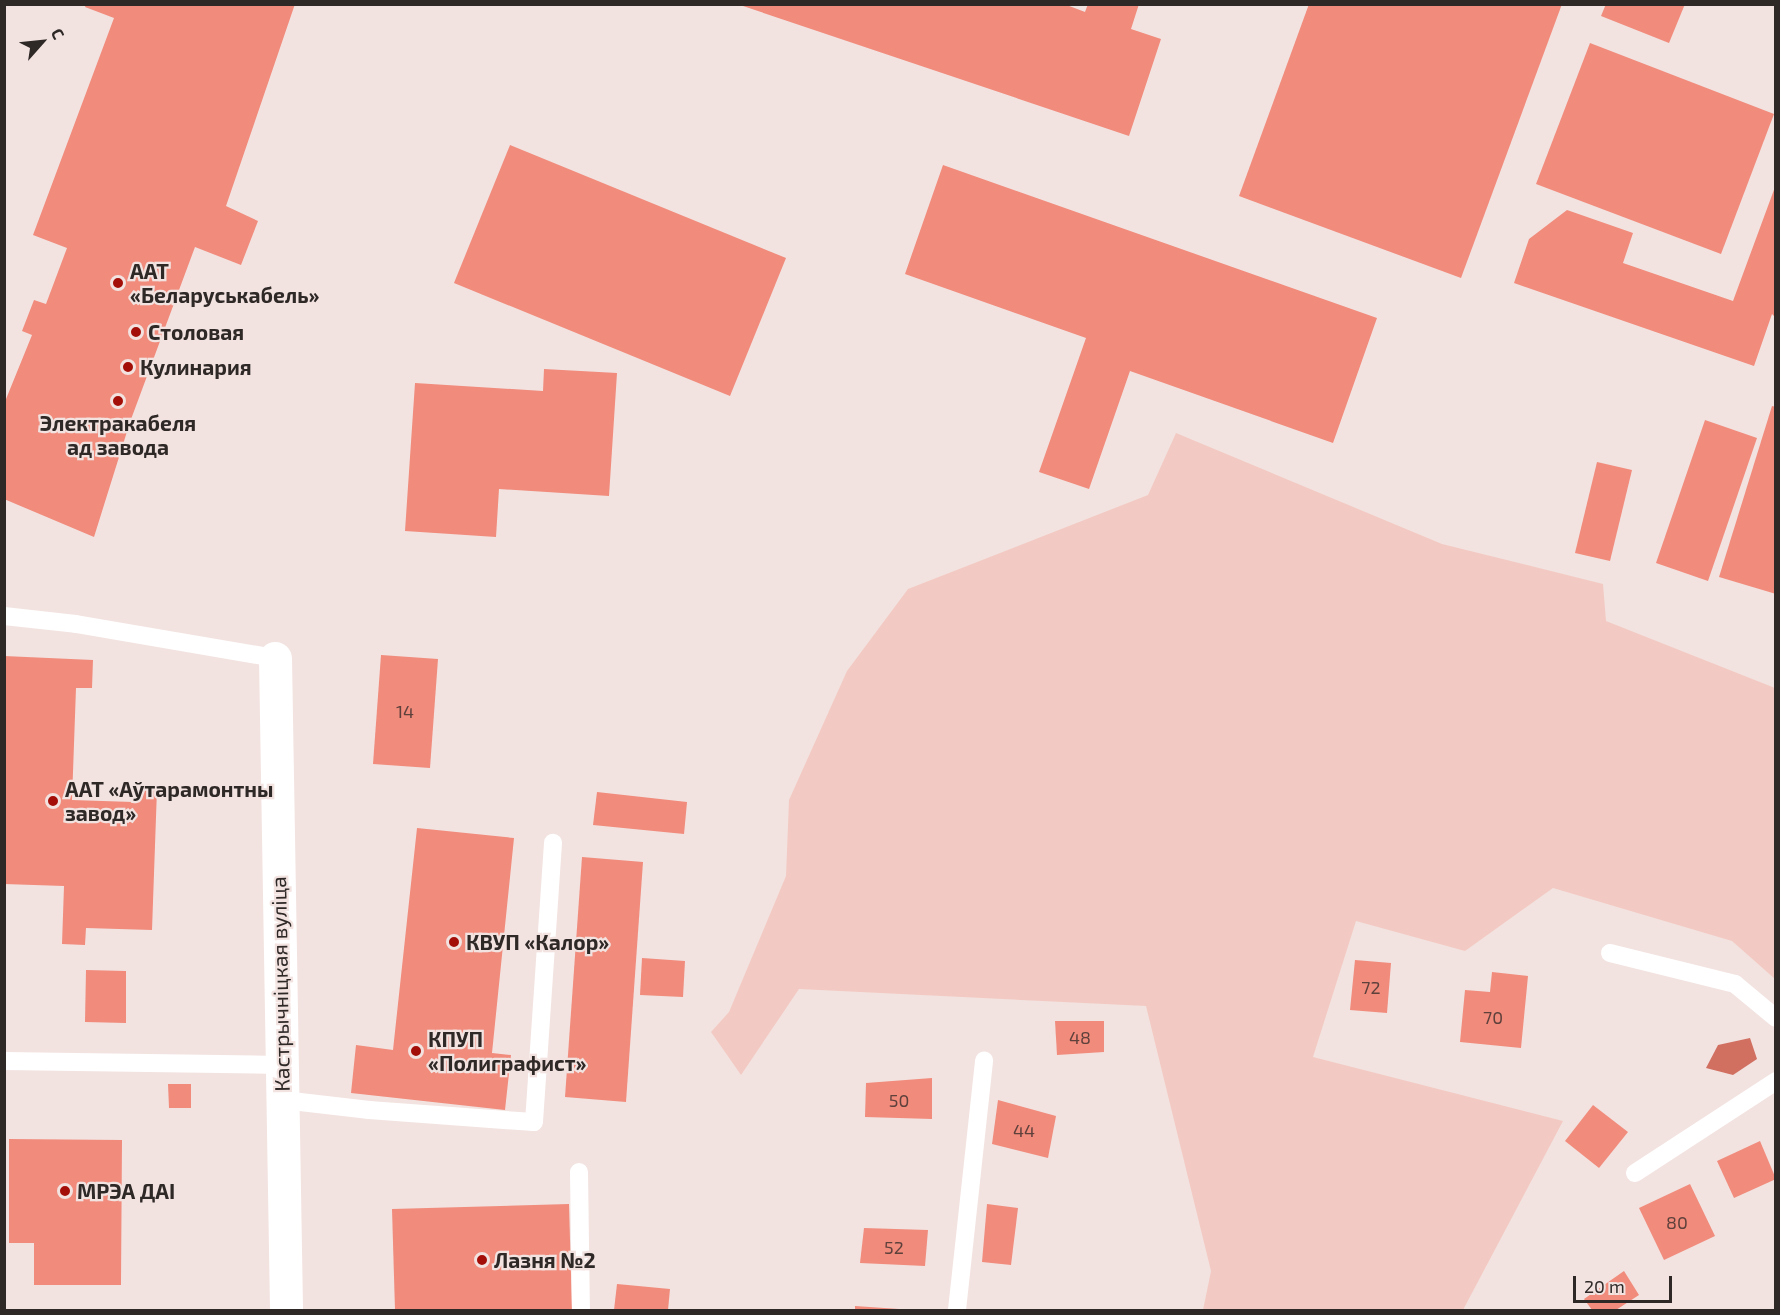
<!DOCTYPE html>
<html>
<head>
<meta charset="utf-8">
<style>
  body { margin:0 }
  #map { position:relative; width:1780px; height:1315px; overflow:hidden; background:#f2e3e0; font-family:"Exo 2",sans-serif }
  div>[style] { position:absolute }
  .green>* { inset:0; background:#f3cac3 }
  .water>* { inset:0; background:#d16f61 }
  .building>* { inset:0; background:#f18b7c }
  .lane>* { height:18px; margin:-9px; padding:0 9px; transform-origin:9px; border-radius:9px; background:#fff }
  .street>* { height:33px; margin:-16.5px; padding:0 16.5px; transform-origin:16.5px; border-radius:16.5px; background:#fff }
  .dots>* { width:16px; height:16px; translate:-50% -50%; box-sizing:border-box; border:3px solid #f2e3e0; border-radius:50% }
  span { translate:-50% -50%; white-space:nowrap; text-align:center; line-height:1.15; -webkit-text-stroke:4.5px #f2e3e0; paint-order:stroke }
  .number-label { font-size:18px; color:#5f413c }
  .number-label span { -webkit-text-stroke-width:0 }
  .poi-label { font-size:21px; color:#2e2827; font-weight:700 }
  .left { translate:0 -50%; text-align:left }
  .street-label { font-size:21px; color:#2e2827 }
  .frame { position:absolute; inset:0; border:6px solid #2e2827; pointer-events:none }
  .north { position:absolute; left:12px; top:12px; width:60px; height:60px; -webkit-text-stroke:4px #f2e3e0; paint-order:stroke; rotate:63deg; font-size:16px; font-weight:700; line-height:24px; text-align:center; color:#2e2827 }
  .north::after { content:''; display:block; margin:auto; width:21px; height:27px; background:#2e2827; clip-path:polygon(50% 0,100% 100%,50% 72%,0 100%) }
  .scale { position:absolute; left:1573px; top:1276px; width:99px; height:27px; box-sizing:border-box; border:3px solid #2e2827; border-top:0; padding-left:8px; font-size:18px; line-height:21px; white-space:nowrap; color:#2e2827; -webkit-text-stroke:4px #f2e3e0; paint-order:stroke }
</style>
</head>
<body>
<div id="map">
  <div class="green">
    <i style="clip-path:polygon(1176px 433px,1442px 544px,1603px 584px,1606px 621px,1775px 688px,1775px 979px,1732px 941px,1553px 888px,1465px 951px,1356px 921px,1313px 1057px,1563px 1121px,1463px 1310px,1203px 1310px,1211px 1271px,1146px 1006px,799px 989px,741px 1075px,711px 1032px,729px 1012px,786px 876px,789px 800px,847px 671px,908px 589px,1148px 495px)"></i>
  </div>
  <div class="water">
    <i style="clip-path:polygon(1750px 1038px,1757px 1059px,1733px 1075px,1706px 1068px,1718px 1045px)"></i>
  </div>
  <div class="building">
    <i style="clip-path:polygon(86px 4px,295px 4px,226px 206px,258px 221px,241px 265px,195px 247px,130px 422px,94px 537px,4px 499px,4px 404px,32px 335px,22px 331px,34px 300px,46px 304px,67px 248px,33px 235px,114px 18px,85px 7px)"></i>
    <i style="clip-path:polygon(1064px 4px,1085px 12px,1088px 4px,1139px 4px,1131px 29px,1161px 39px,1129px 136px,740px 5px)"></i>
    <i style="clip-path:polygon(1309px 4px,1562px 4px,1461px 278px,1239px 196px)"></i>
    <i style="clip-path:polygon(1606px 4px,1685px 4px,1669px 43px,1601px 16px)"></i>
    <i style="clip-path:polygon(1590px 43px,1774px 114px,1721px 254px,1536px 184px)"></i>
    <i style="clip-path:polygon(510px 145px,786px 258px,730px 396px,454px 283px)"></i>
    <i style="clip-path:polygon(943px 165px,1377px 318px,1333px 443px,1130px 371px,1089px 489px,1039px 472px,1086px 338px,905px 274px)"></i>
    <i style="clip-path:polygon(1775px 187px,1776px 318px,1772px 314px,1754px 366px,1514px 283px,1529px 239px,1567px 210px,1633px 233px,1623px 263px,1733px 301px)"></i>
    <i style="clip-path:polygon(544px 369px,617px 373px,609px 496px,499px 489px,496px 537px,405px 531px,415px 383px,543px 391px)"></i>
    <i style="clip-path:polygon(1772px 406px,1776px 407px,1776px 594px,1719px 577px)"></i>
    <i style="clip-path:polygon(1705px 420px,1757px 438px,1708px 581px,1656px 563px)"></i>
    <i style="clip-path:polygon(1597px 462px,1632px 470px,1610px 561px,1575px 553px)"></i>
    <i style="clip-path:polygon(381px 655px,438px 659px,430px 768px,373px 764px)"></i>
    <i style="clip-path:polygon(4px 656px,93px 660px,92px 688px,76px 688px,72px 800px,133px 802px,133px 788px,157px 789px,152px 930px,86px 928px,85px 945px,62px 944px,64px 886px,4px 884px)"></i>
    <i style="clip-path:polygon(597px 792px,687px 802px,684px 834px,593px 825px)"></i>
    <i style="clip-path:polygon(417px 828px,514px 838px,492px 1053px,511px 1055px,505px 1110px,351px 1093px,356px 1045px,393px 1050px)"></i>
    <i style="clip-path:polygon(582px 857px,643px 862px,626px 1102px,565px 1097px)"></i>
    <i style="clip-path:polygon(642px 958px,685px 961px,683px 997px,640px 995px)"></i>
    <i style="clip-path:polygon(1355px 960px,1391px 963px,1387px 1013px,1350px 1010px)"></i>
    <i style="clip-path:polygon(86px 970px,126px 971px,126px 1023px,85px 1022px)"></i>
    <i style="clip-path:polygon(1492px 972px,1528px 976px,1521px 1048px,1460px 1042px,1465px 990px,1490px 992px)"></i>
    <i style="clip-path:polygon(1055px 1021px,1104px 1021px,1104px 1052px,1057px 1055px)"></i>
    <i style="clip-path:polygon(932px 1078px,932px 1119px,865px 1117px,866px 1083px)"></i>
    <i style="clip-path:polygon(168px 1084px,191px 1084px,191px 1108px,169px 1108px)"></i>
    <i style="clip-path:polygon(998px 1100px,1056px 1116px,1048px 1158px,992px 1144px)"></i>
    <i style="clip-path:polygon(1593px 1105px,1628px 1132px,1599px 1168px,1565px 1141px)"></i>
    <i style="clip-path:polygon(9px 1139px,122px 1140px,121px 1285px,34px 1285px,34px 1243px,9px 1243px)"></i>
    <i style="clip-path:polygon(1760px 1141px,1776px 1179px,1734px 1198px,1717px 1161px)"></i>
    <i style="clip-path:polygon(1690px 1184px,1715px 1236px,1664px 1260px,1639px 1208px)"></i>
    <i style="clip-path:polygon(569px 1204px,572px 1310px,395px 1310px,392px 1209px)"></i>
    <i style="clip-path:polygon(987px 1204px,1018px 1208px,1011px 1265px,982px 1262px)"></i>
    <i style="clip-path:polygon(864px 1228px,928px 1230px,925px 1266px,860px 1263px)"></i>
    <i style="clip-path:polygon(1624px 1271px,1639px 1295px,1616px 1310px,1592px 1310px,1584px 1299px)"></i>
    <i style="clip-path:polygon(617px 1284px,670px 1289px,668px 1310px,614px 1310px)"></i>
    <i style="clip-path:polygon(855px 1306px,899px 1309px,899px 1310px,855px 1310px)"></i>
  </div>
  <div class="lane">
    <i style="left:4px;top:616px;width:72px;rotate:6.3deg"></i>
    <i style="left:76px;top:624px;width:202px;rotate:9.7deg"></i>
    <i style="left:1610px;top:953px;width:129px;rotate:13.9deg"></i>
    <i style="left:1735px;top:984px;width:53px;rotate:39.7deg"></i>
    <i style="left:4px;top:1061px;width:278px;rotate:0.8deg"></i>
    <i style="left:283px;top:1100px;width:87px;rotate:6.6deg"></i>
    <i style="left:369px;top:1110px;width:165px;rotate:4.2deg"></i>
    <i style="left:534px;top:1122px;width:280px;rotate:-86.1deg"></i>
    <i style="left:579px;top:1172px;width:138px;rotate:89.2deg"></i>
    <i style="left:1635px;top:1173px;width:168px;rotate:-33.1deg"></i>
    <i style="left:957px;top:1310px;width:251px;rotate:-83.8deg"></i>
  </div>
  <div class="street">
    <i style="left:275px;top:658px;width:652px;rotate:89.03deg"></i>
  </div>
  <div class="dots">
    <i style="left:118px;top:283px;background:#a40e08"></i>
    <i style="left:136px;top:332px;background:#a40e08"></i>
    <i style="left:128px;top:367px;background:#a40e08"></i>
    <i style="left:118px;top:401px;background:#a40e08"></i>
    <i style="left:53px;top:801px;background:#a40e08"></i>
    <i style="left:454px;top:942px;background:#a40e08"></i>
    <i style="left:416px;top:1051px;background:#a40e08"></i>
    <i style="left:65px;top:1191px;background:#a40e08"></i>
    <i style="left:482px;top:1260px;background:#a40e08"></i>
  </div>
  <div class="number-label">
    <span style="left:405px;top:711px">14</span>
    <span style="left:1371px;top:987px">72</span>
    <span style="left:1493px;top:1017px">70</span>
    <span style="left:1080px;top:1037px">48</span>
    <span style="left:899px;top:1100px">50</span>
    <span style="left:1024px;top:1130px">44</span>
    <span style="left:1677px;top:1222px">80</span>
    <span style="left:894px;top:1247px">52</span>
  </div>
  <div class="poi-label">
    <span class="left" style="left:130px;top:283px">ААТ<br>«Беларуськабель»</span>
    <span class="left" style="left:148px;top:332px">Столовая</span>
    <span class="left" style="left:140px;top:367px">Кулинария</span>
    <span style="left:118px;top:435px">Электракабеля<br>ад завода</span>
    <span class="left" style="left:65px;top:801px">ААТ «Аўтарамонтны<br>завод»</span>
    <span class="left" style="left:466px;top:942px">КВУП «Калор»</span>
    <span class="left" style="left:428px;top:1051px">КПУП<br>«Полиграфист»</span>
    <span class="left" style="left:77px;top:1191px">МРЭА ДАІ</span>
    <span class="left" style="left:494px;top:1260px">Лазня №2</span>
  </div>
  <div class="street-label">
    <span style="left:280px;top:984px;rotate:-91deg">Кастрычніцкая вуліца</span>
  </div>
  <div class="frame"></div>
  <div class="north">С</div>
  <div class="scale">20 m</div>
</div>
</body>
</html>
